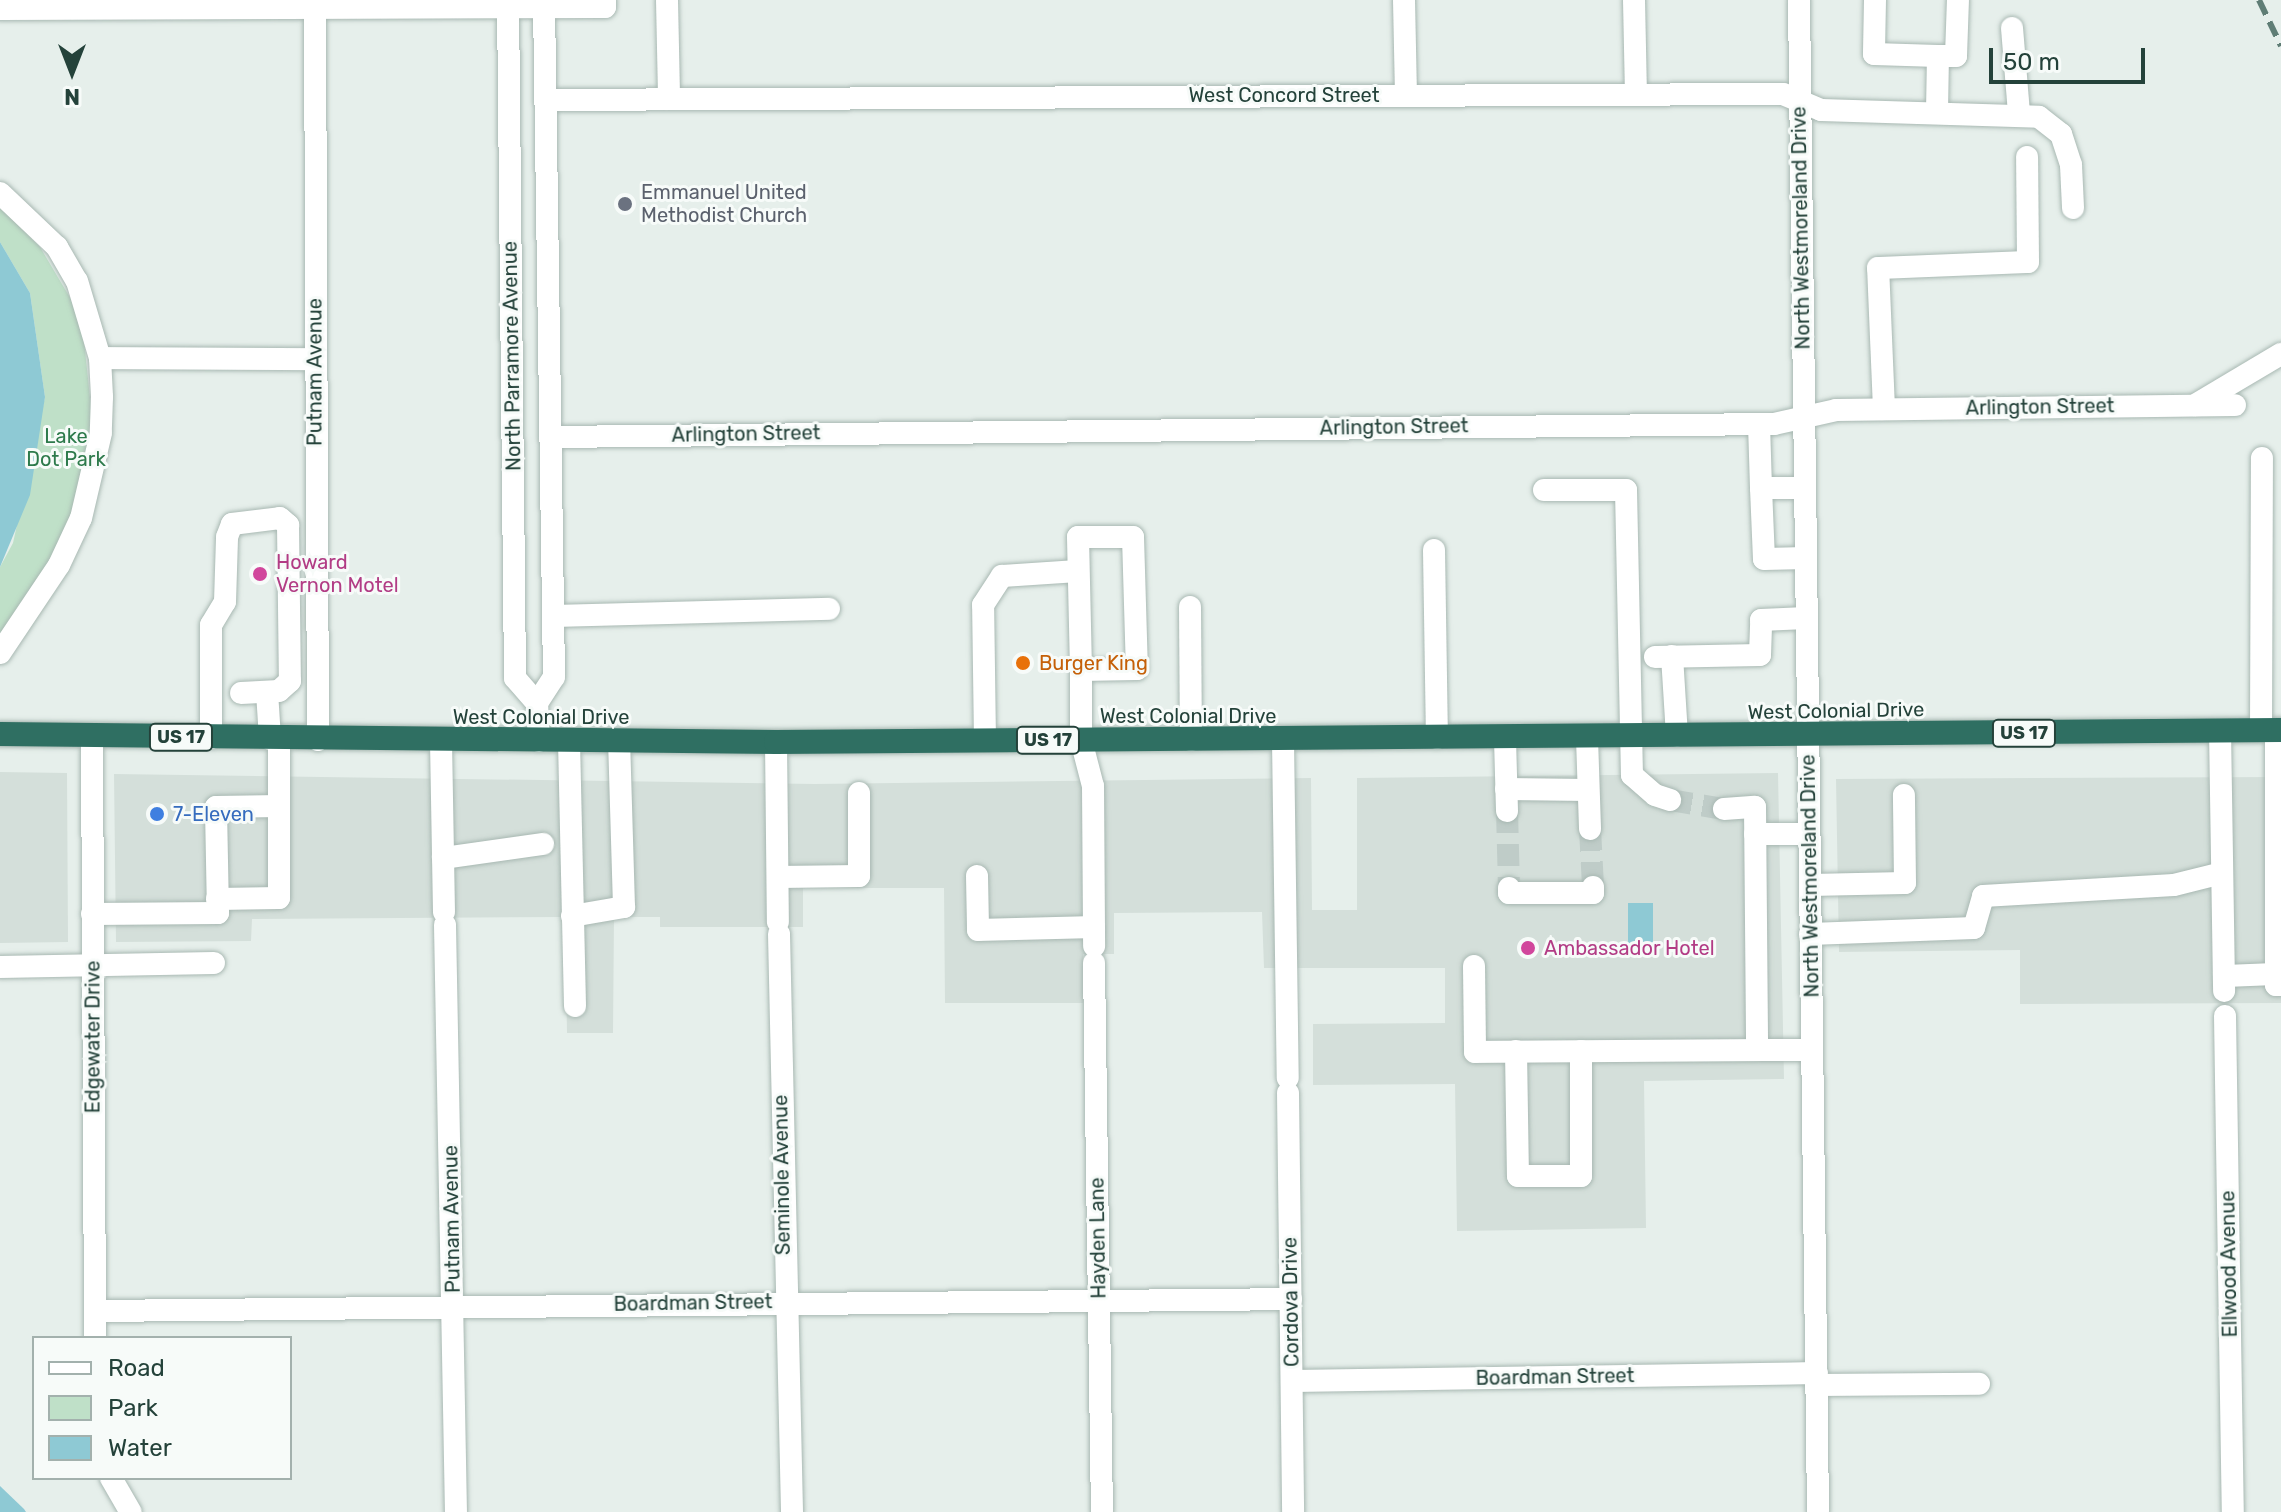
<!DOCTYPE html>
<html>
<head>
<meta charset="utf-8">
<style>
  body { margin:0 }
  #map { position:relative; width:2281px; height:1512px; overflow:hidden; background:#e6efeb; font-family:Rubik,sans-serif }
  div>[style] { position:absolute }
  .built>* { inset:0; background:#d4dfda }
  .green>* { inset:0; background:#bfe0c8 }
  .water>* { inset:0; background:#8ec9d4 }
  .minor-tunnel>* { height:22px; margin-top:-11px; transform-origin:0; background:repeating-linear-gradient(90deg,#bfccc8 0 22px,transparent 0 33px) }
  .roads { filter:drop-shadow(0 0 2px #a8b8b2) drop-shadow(0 0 2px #a8b8b2) }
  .minor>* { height:22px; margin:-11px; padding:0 11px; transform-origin:11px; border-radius:11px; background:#fff }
  .highway>* { height:24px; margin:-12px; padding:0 12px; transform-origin:12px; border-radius:12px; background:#2f6f62 }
  .rail>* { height:6px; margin-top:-3px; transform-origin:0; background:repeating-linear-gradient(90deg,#5f7d75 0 16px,transparent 0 24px) }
  .dots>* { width:22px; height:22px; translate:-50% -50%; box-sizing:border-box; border:4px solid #f7fbf9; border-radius:50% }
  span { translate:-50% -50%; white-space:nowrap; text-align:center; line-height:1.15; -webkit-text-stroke:6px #f7fbf9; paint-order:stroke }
  .shield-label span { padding:2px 6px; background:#f7fbf9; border:2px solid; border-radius:6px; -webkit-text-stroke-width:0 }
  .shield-label { font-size:18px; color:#24423a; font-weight:700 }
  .street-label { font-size:20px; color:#24423a }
  .worship-label { font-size:20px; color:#5b616d }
  .left { translate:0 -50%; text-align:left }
  .park-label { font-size:20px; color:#2d7a4b }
  .hotel-label { font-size:20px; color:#b23c85 }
  .food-label { font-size:20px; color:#c56008 }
  .shop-label { font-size:20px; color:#366cbe }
  .legend { position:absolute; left:32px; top:1336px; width:260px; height:144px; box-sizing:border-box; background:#f7fbf9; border:2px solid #a3b1ad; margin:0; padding:10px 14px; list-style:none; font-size:24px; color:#24423a }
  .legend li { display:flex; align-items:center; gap:16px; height:40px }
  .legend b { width:40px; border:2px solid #a3b1ad }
  .north { position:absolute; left:32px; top:32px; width:80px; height:80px; -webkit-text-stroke:6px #f7fbf9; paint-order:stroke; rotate:180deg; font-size:22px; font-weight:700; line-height:32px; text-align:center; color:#24423a }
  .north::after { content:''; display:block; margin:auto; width:28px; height:36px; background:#24423a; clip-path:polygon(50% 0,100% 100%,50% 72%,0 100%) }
  .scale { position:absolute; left:1989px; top:48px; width:156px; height:36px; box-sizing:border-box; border:4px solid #24423a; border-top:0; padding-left:10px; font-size:24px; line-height:28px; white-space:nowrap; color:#24423a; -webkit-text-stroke:6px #f7fbf9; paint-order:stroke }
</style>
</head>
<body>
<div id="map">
  <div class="built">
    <i style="clip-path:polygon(0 772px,67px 773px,68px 942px,0 943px)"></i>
    <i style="clip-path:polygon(1778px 773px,1784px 1079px,1644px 1081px,1646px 1228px,1457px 1231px,1455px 1084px,1313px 1085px,1313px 1024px,1445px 1023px,1445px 968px,1264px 968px,1262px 912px,1114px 913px,1114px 954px,1083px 954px,1083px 1003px,945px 1003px,944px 888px,803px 888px,803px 927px,660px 927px,660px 917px,614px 917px,613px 1033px,567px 1033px,565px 917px,252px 919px,251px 941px,116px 942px,114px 774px,815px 784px,1311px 778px,1312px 910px,1357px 910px,1357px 778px)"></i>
    <i style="clip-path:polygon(2281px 777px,2281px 1003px,2020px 1004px,2020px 950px,1839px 952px,1836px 779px)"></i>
  </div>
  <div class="green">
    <i style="clip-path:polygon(0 207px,40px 247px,72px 301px,83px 331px,92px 417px,90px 450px,63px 542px,0 641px,0 567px,13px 543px,45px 397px,30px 293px,0 242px)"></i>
  </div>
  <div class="water">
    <i style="clip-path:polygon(0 242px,30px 293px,45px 397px,30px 495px,0 567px)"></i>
    <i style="clip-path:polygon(1628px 903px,1653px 903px,1653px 951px,1628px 951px)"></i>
    <i style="clip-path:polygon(0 1486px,24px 1509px,26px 1512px,0 1512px)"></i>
  </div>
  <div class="minor-tunnel">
    <i style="left:1670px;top:800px;width:55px;rotate:9.5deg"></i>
    <i style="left:1507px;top:811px;width:77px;rotate:88.5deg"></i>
    <i style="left:1590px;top:829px;width:58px;rotate:87deg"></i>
  </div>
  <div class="roads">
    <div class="minor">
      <i style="left:508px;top:0;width:678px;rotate:89.41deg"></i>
      <i style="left:515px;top:678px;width:33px;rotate:49deg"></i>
      <i style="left:667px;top:0;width:99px;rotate:88.8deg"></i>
      <i style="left:1404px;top:0;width:94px;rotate:88.8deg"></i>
      <i style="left:1634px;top:0;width:92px;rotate:88.8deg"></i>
      <i style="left:1799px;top:0;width:1512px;rotate:89.28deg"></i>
      <i style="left:1875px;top:0;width:54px;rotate:91.1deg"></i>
      <i style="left:1874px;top:54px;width:64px;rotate:1.8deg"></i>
      <i style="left:1938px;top:56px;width:18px"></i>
      <i style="left:1956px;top:56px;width:56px;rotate:-88deg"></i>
      <i style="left:315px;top:5px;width:735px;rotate:89.77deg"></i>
      <i style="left:0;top:9px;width:605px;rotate:-0.19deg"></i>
      <i style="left:605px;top:7px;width:7px;rotate:-90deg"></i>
      <i style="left:2012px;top:28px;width:85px;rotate:85.3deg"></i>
      <i style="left:545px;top:100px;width:1238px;rotate:-0.28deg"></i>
      <i style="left:1783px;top:94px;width:41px;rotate:22.8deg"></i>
      <i style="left:1821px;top:110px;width:218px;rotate:1.8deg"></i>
      <i style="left:2039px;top:117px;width:28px;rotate:38deg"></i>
      <i style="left:2061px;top:134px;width:33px;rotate:72deg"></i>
      <i style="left:2071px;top:165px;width:43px;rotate:87.3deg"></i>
      <i style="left:1937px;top:112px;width:56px;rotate:-89deg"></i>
      <i style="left:0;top:193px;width:79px;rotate:43.5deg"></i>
      <i style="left:57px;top:247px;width:39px;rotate:60deg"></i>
      <i style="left:77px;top:281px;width:80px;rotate:73.4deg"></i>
      <i style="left:100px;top:358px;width:39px;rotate:87deg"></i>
      <i style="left:102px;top:397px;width:36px;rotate:92deg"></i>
      <i style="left:101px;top:433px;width:87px;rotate:103.2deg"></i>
      <i style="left:81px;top:518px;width:52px;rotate:115.1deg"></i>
      <i style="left:59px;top:565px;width:106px;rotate:123.8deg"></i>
      <i style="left:100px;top:358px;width:214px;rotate:0.3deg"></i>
      <i style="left:2195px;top:405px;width:100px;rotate:-30.7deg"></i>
      <i style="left:1884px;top:409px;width:141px;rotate:-92.4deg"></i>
      <i style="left:1878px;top:268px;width:150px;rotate:-2.3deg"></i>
      <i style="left:2028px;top:262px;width:105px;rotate:-90.5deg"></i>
      <i style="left:1759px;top:424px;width:64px;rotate:88.2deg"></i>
      <i style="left:551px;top:437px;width:1223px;rotate:-0.61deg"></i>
      <i style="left:1774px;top:424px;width:64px;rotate:-12.7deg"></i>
      <i style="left:1836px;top:410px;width:399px;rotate:-0.7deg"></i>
      <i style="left:1805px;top:488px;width:44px;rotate:180deg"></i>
      <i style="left:1761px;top:488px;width:71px;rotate:87.6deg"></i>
      <i style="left:1764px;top:559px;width:42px;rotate:-1.4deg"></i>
      <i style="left:1544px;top:490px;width:82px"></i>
      <i style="left:1626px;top:490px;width:285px;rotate:88.8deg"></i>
      <i style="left:1632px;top:775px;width:30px;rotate:41deg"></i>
      <i style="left:1655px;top:795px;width:16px;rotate:18deg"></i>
      <i style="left:1434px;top:550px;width:188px;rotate:89.1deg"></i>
      <i style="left:1190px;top:607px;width:133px;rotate:89.6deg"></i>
      <i style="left:555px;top:616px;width:274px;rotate:-1.5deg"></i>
      <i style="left:1672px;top:656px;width:80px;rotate:86.4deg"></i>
      <i style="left:1655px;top:657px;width:105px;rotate:-1.1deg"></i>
      <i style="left:1760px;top:655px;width:35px;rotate:-88deg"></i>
      <i style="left:1761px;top:620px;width:45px;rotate:-2.5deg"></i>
      <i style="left:1081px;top:670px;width:133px;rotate:-91.3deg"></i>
      <i style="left:1078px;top:537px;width:55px"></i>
      <i style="left:1133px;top:537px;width:132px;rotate:88.3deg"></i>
      <i style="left:1137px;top:669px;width:56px;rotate:179deg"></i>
      <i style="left:1081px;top:670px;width:70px;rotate:90deg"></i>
      <i style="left:1081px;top:740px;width:48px;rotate:75.4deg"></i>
      <i style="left:1093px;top:786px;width:160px;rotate:89.6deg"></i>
      <i style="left:267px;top:692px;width:47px;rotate:86.3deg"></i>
      <i style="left:2220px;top:730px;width:261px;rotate:89.1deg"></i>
      <i style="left:2261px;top:730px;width:272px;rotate:-89.8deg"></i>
      <i style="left:2276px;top:730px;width:255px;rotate:90deg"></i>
      <i style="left:2276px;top:985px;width:5px"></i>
      <i style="left:92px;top:736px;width:602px;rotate:89.71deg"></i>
      <i style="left:211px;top:738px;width:113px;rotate:-90deg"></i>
      <i style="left:211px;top:625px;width:27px;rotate:-59deg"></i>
      <i style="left:225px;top:602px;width:65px;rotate:-88.2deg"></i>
      <i style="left:227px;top:537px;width:14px;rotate:-69deg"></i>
      <i style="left:232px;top:524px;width:48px;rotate:-7.1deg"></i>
      <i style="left:280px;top:518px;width:11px;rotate:41deg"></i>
      <i style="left:288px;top:525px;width:156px;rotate:89.3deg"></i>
      <i style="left:290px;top:681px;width:15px;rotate:138deg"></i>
      <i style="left:279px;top:691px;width:38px;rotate:177deg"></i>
      <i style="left:1587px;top:738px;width:91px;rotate:88.1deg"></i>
      <i style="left:1505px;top:739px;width:72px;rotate:88.4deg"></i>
      <i style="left:1283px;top:740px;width:338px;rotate:89.2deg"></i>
      <i style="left:441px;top:741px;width:171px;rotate:89deg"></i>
      <i style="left:539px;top:741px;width:38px;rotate:-93deg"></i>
      <i style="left:537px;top:703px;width:31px;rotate:-57deg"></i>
      <i style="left:554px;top:677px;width:677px;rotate:-90.85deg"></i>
      <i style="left:569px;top:741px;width:265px;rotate:88.7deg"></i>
      <i style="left:985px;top:741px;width:136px;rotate:-90.8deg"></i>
      <i style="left:983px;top:605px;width:35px;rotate:-57deg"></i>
      <i style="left:1002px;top:576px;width:76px;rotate:-3.8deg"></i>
      <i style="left:776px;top:742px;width:180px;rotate:89.4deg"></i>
      <i style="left:1506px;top:789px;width:82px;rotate:0.7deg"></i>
      <i style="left:1724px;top:809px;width:31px;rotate:-4deg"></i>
      <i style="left:1755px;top:807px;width:243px;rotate:89.5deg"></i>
      <i style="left:1757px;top:1050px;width:55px"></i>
      <i style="left:1755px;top:834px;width:54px"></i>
      <i style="left:443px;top:858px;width:101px;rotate:-8deg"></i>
      <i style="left:977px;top:876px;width:54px;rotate:88.9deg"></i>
      <i style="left:978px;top:930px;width:116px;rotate:-1.5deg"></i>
      <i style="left:778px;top:877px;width:81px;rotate:-0.7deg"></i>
      <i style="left:859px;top:876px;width:83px;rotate:-90deg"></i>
      <i style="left:1810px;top:885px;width:95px;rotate:-1.2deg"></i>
      <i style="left:1905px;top:883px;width:88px;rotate:-90.7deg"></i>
      <i style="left:1509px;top:888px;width:5px;rotate:90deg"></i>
      <i style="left:1509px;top:893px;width:84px"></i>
      <i style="left:1593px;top:893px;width:6px;rotate:-90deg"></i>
      <i style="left:217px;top:899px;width:62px;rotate:-0.9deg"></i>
      <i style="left:279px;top:898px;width:92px;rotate:-90deg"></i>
      <i style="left:92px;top:914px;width:126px;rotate:-0.5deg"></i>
      <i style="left:218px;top:913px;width:106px;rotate:-91.1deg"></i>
      <i style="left:216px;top:807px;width:63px;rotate:-0.9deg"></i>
      <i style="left:279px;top:806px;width:67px;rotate:-90deg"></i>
      <i style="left:572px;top:916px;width:53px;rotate:-9.8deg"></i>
      <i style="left:624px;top:907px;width:166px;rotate:-91.7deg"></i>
      <i style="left:445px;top:925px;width:587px;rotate:88.93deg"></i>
      <i style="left:779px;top:934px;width:578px;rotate:88.71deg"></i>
      <i style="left:1810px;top:934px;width:164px;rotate:-2.1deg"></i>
      <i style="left:1974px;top:928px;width:33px;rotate:-74deg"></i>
      <i style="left:1983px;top:896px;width:191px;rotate:-3.3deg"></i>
      <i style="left:2174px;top:885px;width:49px;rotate:-14deg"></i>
      <i style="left:1094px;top:963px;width:549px;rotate:89.17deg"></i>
      <i style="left:1474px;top:966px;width:86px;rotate:89.3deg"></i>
      <i style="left:1475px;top:1052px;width:282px;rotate:-0.4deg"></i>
      <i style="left:0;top:967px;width:214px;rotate:-1.1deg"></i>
      <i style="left:2224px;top:976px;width:52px;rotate:-2.2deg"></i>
      <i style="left:2225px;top:1016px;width:496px;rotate:89.1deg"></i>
      <i style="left:1516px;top:1051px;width:125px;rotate:89.1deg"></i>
      <i style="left:1518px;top:1176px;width:63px"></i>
      <i style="left:1581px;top:1176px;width:125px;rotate:-90deg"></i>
      <i style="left:1288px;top:1093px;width:419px;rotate:89.3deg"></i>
      <i style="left:95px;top:1311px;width:1196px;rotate:-0.57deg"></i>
      <i style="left:1293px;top:1381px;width:524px;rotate:-0.87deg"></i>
      <i style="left:1817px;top:1385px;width:162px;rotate:-0.4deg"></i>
      <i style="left:111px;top:1478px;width:39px;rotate:60deg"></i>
    </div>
    <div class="highway">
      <i style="left:0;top:734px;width:776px;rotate:0.59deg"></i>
      <i style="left:776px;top:742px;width:1505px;rotate:-0.46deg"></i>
    </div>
  </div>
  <div class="rail">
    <i style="left:2259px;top:0;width:51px;rotate:64.4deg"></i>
  </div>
  <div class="dots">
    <i style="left:625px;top:204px;background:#6b7280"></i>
    <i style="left:260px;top:574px;background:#d1479c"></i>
    <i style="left:1023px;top:663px;background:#e8710a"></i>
    <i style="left:157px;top:814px;background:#3f7fe0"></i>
    <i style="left:1528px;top:948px;background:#d1479c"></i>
  </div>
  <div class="shield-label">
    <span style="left:2024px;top:733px">US 17</span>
    <span style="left:181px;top:737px">US 17</span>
    <span style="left:1048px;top:740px">US 17</span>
  </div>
  <div class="street-label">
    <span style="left:1284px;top:95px">West Concord Street</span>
    <span style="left:1801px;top:228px;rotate:-91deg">North Westmoreland Drive</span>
    <span style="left:512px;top:356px;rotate:-91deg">North Parramore Avenue</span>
    <span style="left:315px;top:372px;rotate:-90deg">Putnam Avenue</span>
    <span style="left:2040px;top:407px;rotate:-1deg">Arlington Street</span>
    <span style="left:1394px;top:427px;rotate:-1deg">Arlington Street</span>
    <span style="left:746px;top:434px;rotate:-1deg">Arlington Street</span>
    <span style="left:1836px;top:711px;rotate:-1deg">West Colonial Drive</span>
    <span style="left:1188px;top:716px">West Colonial Drive</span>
    <span style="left:541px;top:717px">West Colonial Drive</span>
    <span style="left:1810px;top:876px;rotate:-91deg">North Westmoreland Drive</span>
    <span style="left:93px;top:1037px;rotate:-90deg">Edgewater Drive</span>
    <span style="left:782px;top:1175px;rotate:-91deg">Seminole Avenue</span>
    <span style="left:452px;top:1219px;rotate:-91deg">Putnam Avenue</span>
    <span style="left:1098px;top:1238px;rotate:-91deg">Hayden Lane</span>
    <span style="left:2229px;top:1264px;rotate:-91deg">Ellwood Avenue</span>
    <span style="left:1291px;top:1302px;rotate:-91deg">Cordova Drive</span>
    <span style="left:693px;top:1303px;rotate:-1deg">Boardman Street</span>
    <span style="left:1555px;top:1377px;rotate:-1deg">Boardman Street</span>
  </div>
  <div class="worship-label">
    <span class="left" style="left:641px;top:204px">Emmanuel United<br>Methodist Church</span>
  </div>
  <div class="park-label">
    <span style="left:66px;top:448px">Lake<br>Dot Park</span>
  </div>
  <div class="hotel-label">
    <span class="left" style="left:276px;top:574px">Howard<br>Vernon Motel</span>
    <span class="left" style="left:1544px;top:948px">Ambassador Hotel</span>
  </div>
  <div class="food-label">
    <span class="left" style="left:1039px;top:663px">Burger King</span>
  </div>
  <div class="shop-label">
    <span class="left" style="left:173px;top:814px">7-Eleven</span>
  </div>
  <ul class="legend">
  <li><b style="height:10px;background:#fff"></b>Road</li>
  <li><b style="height:22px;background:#bfe0c8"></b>Park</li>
  <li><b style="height:22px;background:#8ec9d4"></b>Water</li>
  </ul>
  <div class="north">N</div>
  <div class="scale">50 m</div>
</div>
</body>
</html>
